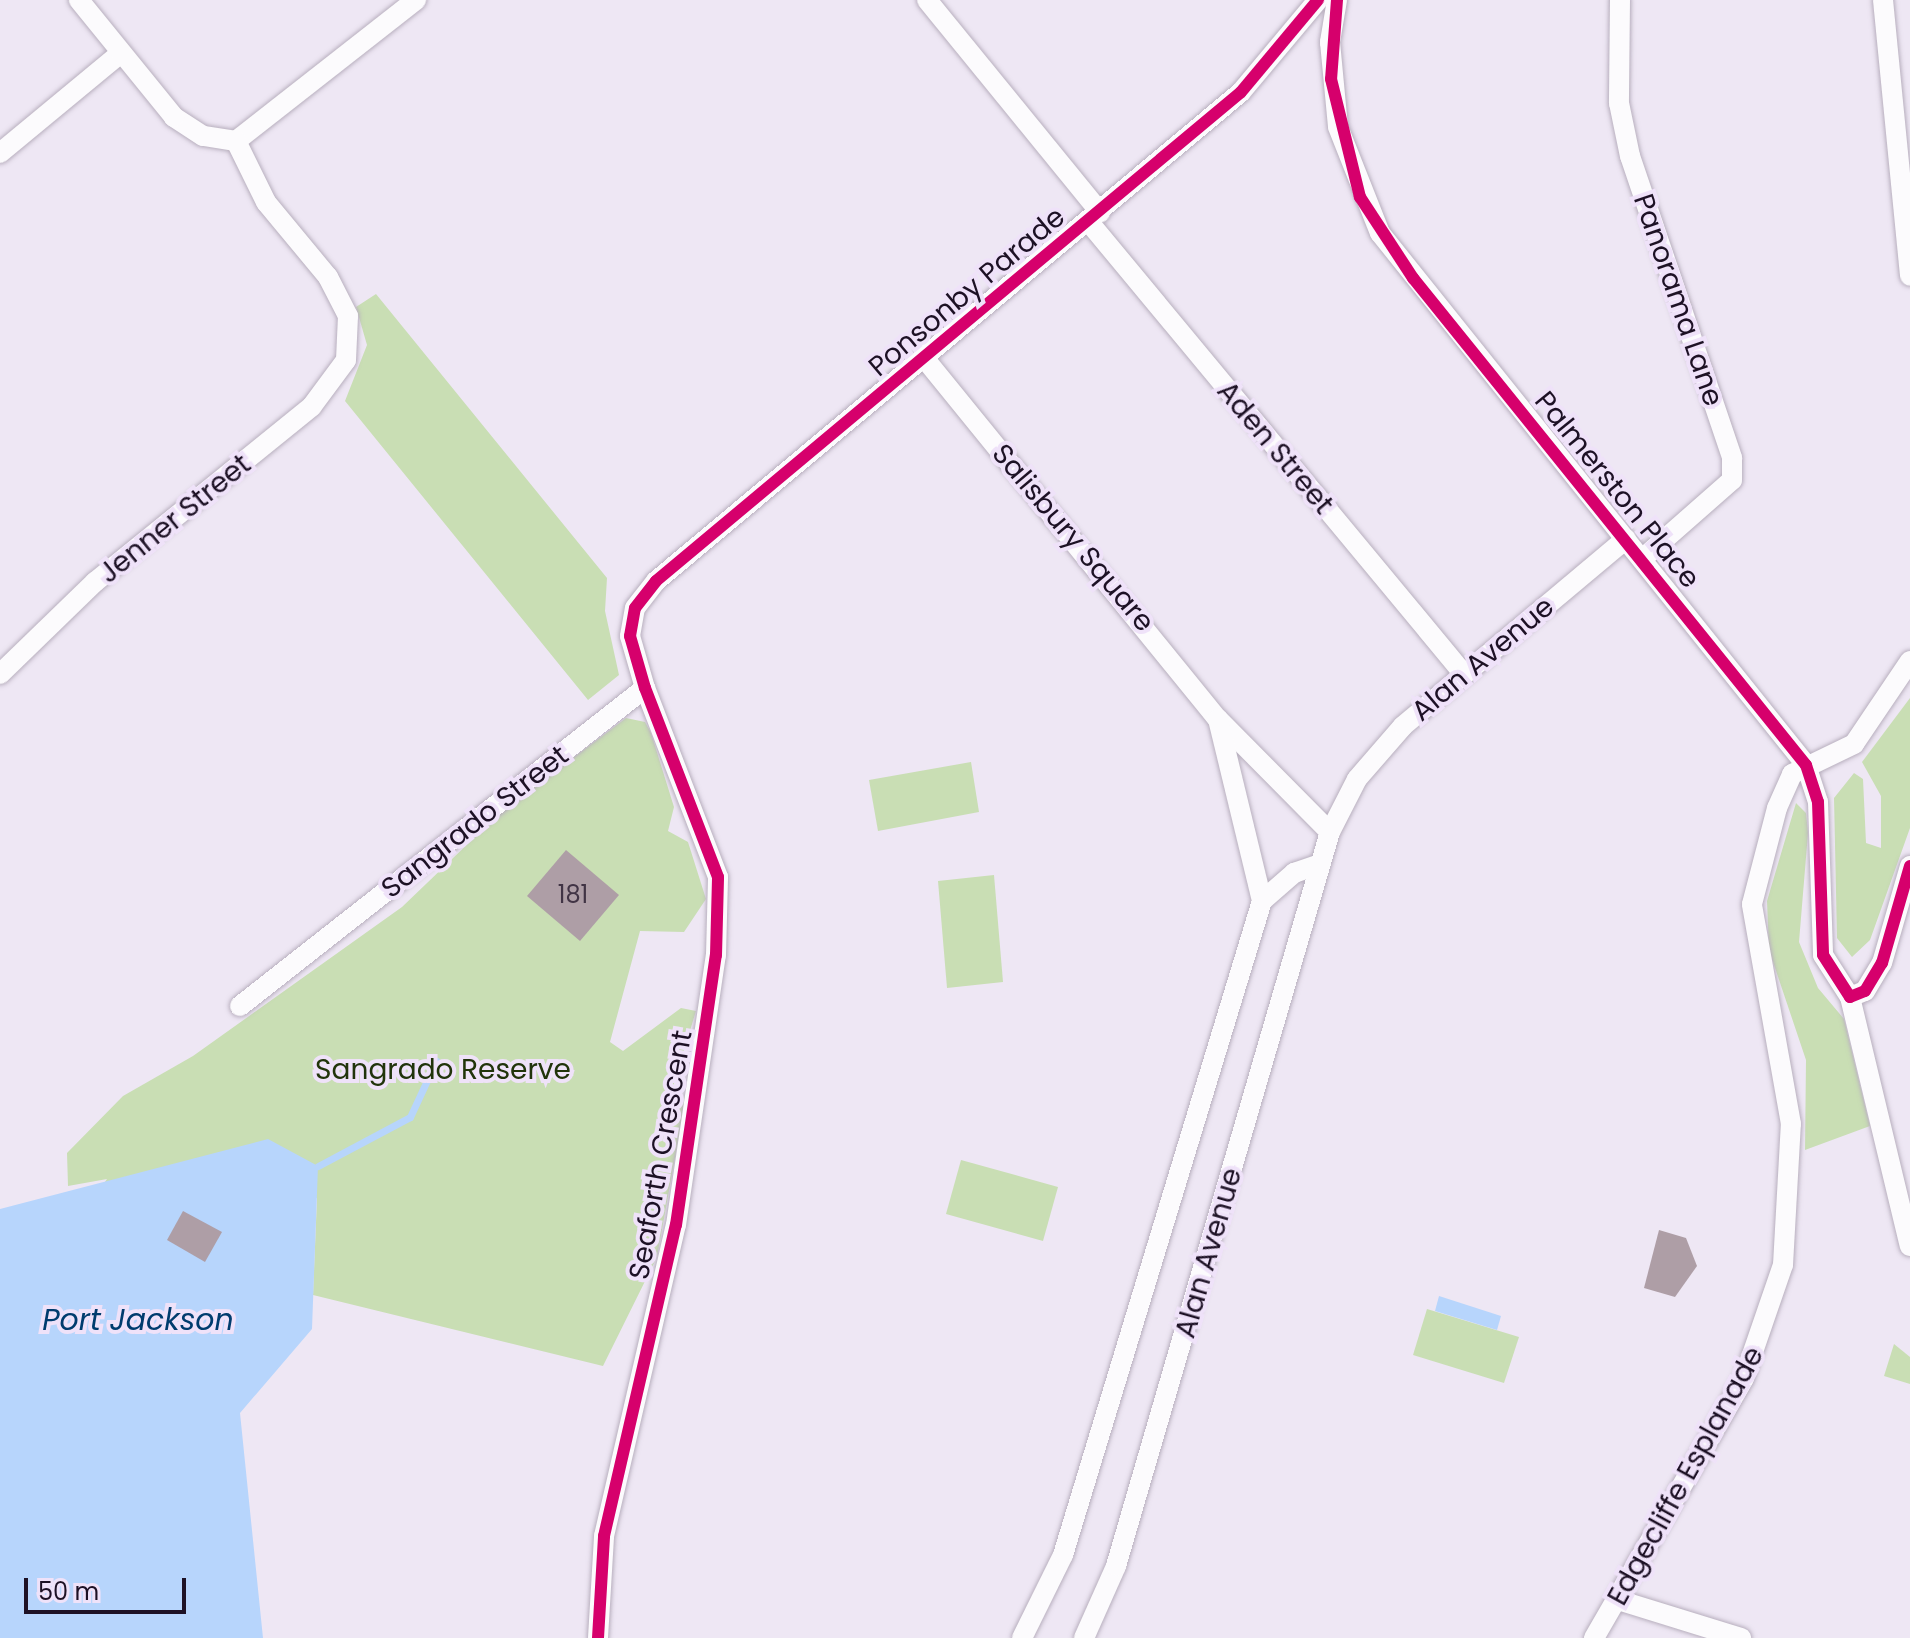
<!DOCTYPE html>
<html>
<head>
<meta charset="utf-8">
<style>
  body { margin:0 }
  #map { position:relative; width:1910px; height:1638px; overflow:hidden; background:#eee7f4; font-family:Poppins,sans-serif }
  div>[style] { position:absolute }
  .green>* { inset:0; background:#c9deb4 }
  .water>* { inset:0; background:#b7d5fc }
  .stream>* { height:7px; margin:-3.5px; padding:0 3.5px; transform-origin:3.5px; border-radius:3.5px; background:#b7d5fc }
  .building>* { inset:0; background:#ae9ea6 }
  .roads { filter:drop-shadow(0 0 2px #b8afbe) drop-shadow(0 0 2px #b8afbe) }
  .street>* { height:20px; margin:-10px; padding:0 10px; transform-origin:10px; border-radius:10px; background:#fcfbfd }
  .cycleway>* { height:12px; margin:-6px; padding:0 6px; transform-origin:6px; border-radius:6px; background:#d6006c }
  span { translate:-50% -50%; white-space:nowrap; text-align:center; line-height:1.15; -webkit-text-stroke:8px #efe2f9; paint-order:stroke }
  .number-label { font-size:24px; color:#413445 }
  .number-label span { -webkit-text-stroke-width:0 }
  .street-label { font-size:28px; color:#1d1125 }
  .park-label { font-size:28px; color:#21340b }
  .water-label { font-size:30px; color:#003c6e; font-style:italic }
  .scale { position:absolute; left:24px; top:1578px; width:162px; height:36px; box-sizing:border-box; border:4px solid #1d1125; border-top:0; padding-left:10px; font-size:24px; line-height:28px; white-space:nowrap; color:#1d1125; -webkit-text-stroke:6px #efe2f9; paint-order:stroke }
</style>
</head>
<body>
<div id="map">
  <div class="green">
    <i style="clip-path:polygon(376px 294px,607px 578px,605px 611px,619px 675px,588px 700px,345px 401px,367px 345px,356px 307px)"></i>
    <i style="clip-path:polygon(1910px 698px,1910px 828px,1870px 940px,1852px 957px,1837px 938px,1834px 798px,1854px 773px,1863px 779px,1866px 843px,1881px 848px,1881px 796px,1862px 762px)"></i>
    <i style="clip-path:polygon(626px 718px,645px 722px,651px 733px,674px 807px,668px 831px,688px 842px,706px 899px,684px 932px,640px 931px,610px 1042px,623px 1051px,681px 1008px,696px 1011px,671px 1093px,686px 1097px,657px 1257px,603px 1366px,313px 1295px,317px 1198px,103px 1185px,107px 1179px,68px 1186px,67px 1153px,123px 1096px,193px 1056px,402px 907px,500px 813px)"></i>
    <i style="clip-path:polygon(971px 762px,979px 812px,878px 831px,869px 780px)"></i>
    <i style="clip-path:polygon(1796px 803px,1806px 813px,1808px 833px,1799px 942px,1818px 988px,1844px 1019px,1870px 1126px,1805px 1150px,1806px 1060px,1769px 950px,1767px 901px)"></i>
    <i style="clip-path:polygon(994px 875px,1003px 982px,947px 988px,938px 881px)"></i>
    <i style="clip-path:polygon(961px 1160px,1058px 1187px,1043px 1241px,946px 1214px)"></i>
    <i style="clip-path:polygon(1427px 1309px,1519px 1337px,1504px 1383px,1413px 1355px)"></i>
    <i style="clip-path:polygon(1894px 1344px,1910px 1357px,1910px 1384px,1884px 1376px)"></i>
  </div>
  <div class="water">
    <i style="clip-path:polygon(268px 1139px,318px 1166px,312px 1329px,240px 1413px,263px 1638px,0 1638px,0 1209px)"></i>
    <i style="clip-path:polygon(1439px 1296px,1501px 1316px,1497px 1330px,1435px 1311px)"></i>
  </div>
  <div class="stream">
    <i style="left:318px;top:1166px;width:104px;rotate:-28deg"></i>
    <i style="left:410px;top:1117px;width:62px;rotate:-65.1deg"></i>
  </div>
  <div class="building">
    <i style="clip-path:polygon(566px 850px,619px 895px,580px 941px,527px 896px)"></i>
    <i style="clip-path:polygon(183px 1211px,222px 1232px,205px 1262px,167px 1240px)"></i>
    <i style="clip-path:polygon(1659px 1230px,1686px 1238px,1697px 1266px,1675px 1297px,1644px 1288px)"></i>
  </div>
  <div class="roads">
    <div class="street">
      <i style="left:927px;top:0;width:274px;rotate:50.8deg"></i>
      <i style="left:1337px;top:0;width:43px;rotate:99.5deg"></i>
      <i style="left:1330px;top:42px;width:85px;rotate:84.6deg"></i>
      <i style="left:1338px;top:127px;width:114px;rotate:68.4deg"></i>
      <i style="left:1380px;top:233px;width:682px;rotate:51.31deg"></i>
      <i style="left:1806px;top:765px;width:39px;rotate:72deg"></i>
      <i style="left:1818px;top:802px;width:153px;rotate:88.1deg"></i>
      <i style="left:1823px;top:955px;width:50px;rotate:57.3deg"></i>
      <i style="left:1850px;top:997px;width:256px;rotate:76.5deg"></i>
      <i style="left:1620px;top:0;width:103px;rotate:90.6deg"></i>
      <i style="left:1619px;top:103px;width:54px;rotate:78.3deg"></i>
      <i style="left:1630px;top:156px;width:319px;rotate:71.3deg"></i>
      <i style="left:1732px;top:458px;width:22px;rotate:90deg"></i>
      <i style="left:1732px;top:480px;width:120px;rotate:138.7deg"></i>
      <i style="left:1883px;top:0;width:277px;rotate:84.4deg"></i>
      <i style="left:236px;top:141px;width:229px;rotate:-38.1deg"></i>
      <i style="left:0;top:153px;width:157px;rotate:-39.6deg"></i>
      <i style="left:1088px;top:221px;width:587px;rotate:50.32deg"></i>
      <i style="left:925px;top:359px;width:464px;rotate:50.9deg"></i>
      <i style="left:1218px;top:719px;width:159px;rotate:45.3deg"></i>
      <i style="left:0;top:674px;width:132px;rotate:-44.1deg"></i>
      <i style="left:95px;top:582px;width:279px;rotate:-39deg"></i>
      <i style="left:312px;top:406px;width:57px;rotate:-53.5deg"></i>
      <i style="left:346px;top:360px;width:44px;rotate:-87.4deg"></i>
      <i style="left:348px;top:316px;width:44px;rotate:-117.1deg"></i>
      <i style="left:328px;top:277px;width:97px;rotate:-129.6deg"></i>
      <i style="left:266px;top:202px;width:68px;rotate:-116.2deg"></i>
      <i style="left:236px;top:141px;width:33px;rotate:-171deg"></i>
      <i style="left:203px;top:136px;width:35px;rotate:-147deg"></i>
      <i style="left:174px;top:117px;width:151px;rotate:-129.1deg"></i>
      <i style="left:1262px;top:901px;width:43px;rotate:-41.2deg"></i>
      <i style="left:1294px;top:873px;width:28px;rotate:-19deg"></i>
      <i style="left:1850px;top:997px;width:16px;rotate:-22deg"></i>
      <i style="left:1865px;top:991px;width:33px;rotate:-59deg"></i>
      <i style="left:1882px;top:963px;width:101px;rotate:-73.9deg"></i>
      <i style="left:240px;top:1006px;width:515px;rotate:-38.14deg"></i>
      <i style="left:1618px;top:1600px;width:129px;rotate:17.2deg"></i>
      <i style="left:598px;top:1638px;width:102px;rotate:-86.6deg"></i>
      <i style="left:604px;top:1536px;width:319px;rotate:-77deg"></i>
      <i style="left:676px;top:1225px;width:273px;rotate:-81.6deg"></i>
      <i style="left:716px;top:955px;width:78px;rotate:-88.5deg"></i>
      <i style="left:718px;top:877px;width:203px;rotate:-111.1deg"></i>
      <i style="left:645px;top:688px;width:54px;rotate:-106.1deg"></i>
      <i style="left:630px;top:636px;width:28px;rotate:-80deg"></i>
      <i style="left:635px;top:608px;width:34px;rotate:-52deg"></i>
      <i style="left:656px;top:581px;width:762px;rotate:-39.89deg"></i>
      <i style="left:1241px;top:92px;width:120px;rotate:-50.1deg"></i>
      <i style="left:1022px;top:1638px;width:93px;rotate:-63.7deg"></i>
      <i style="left:1063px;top:1555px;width:684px;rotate:-73.08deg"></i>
      <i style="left:1262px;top:901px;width:187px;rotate:-103.6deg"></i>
      <i style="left:1084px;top:1638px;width:79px;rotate:-66deg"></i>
      <i style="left:1116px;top:1566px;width:765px;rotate:-73.75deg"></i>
      <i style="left:1330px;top:832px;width:59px;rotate:-63deg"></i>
      <i style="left:1357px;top:779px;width:70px;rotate:-49deg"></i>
      <i style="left:1403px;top:726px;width:291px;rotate:-40deg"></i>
      <i style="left:1594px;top:1638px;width:300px;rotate:-60deg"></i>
      <i style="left:1744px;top:1378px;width:120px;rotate:-71deg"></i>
      <i style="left:1783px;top:1265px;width:141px;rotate:-86.8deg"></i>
      <i style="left:1791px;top:1124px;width:223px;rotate:-100.1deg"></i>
      <i style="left:1752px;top:904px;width:99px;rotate:-75.4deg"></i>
      <i style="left:1777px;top:808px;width:37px;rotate:-66deg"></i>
      <i style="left:1792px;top:774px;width:69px;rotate:-25.8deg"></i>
      <i style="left:1854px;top:744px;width:100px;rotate:-56deg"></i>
    </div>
  </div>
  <div class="cycleway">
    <i style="left:1337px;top:0;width:79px;rotate:94.3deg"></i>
    <i style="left:1331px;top:79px;width:122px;rotate:76.2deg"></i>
    <i style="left:1360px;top:197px;width:97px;rotate:56.8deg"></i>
    <i style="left:1413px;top:278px;width:626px;rotate:51.1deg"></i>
    <i style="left:1806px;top:765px;width:39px;rotate:72deg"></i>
    <i style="left:1818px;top:802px;width:153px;rotate:88.1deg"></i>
    <i style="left:1823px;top:955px;width:50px;rotate:57.3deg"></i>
    <i style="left:1850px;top:997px;width:16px;rotate:-22deg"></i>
    <i style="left:1865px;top:991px;width:33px;rotate:-59deg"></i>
    <i style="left:1882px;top:963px;width:101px;rotate:-73.9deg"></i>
    <i style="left:598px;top:1638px;width:102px;rotate:-86.6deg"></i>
    <i style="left:604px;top:1536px;width:319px;rotate:-77deg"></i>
    <i style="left:676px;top:1225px;width:273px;rotate:-81.6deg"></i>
    <i style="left:716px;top:955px;width:78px;rotate:-88.5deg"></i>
    <i style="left:718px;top:877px;width:203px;rotate:-111.1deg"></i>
    <i style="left:645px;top:688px;width:54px;rotate:-106.1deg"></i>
    <i style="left:630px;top:636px;width:28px;rotate:-80deg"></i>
    <i style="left:635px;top:608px;width:34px;rotate:-52deg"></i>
    <i style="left:656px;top:581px;width:762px;rotate:-39.89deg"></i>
    <i style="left:1241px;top:92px;width:120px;rotate:-50.1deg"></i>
  </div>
  <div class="number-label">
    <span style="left:573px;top:895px">181</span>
  </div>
  <div class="street-label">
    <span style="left:967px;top:292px;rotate:-40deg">Ponsonby Parade</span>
    <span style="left:1678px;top:300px;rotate:71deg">Panorama Lane</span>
    <span style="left:1275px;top:448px;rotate:50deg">Aden Street</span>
    <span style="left:1617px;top:490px;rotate:51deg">Palmerston Place</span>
    <span style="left:175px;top:519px;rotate:-39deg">Jenner Street</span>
    <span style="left:1073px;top:538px;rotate:50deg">Salisbury Square</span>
    <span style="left:1483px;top:659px;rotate:-40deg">Alan Avenue</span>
    <span style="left:475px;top:822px;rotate:-38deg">Sangrado Street</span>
    <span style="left:661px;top:1155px;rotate:-80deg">Seaforth Crescent</span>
    <span style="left:1209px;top:1253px;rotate:-74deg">Alan Avenue</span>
    <span style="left:1686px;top:1476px;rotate:-61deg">Edgecliffe Esplanade</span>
  </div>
  <div class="park-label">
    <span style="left:443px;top:1070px">Sangrado Reserve</span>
  </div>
  <div class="water-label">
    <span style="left:138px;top:1320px">Port Jackson</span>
  </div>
  <div class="scale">50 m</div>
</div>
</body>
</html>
